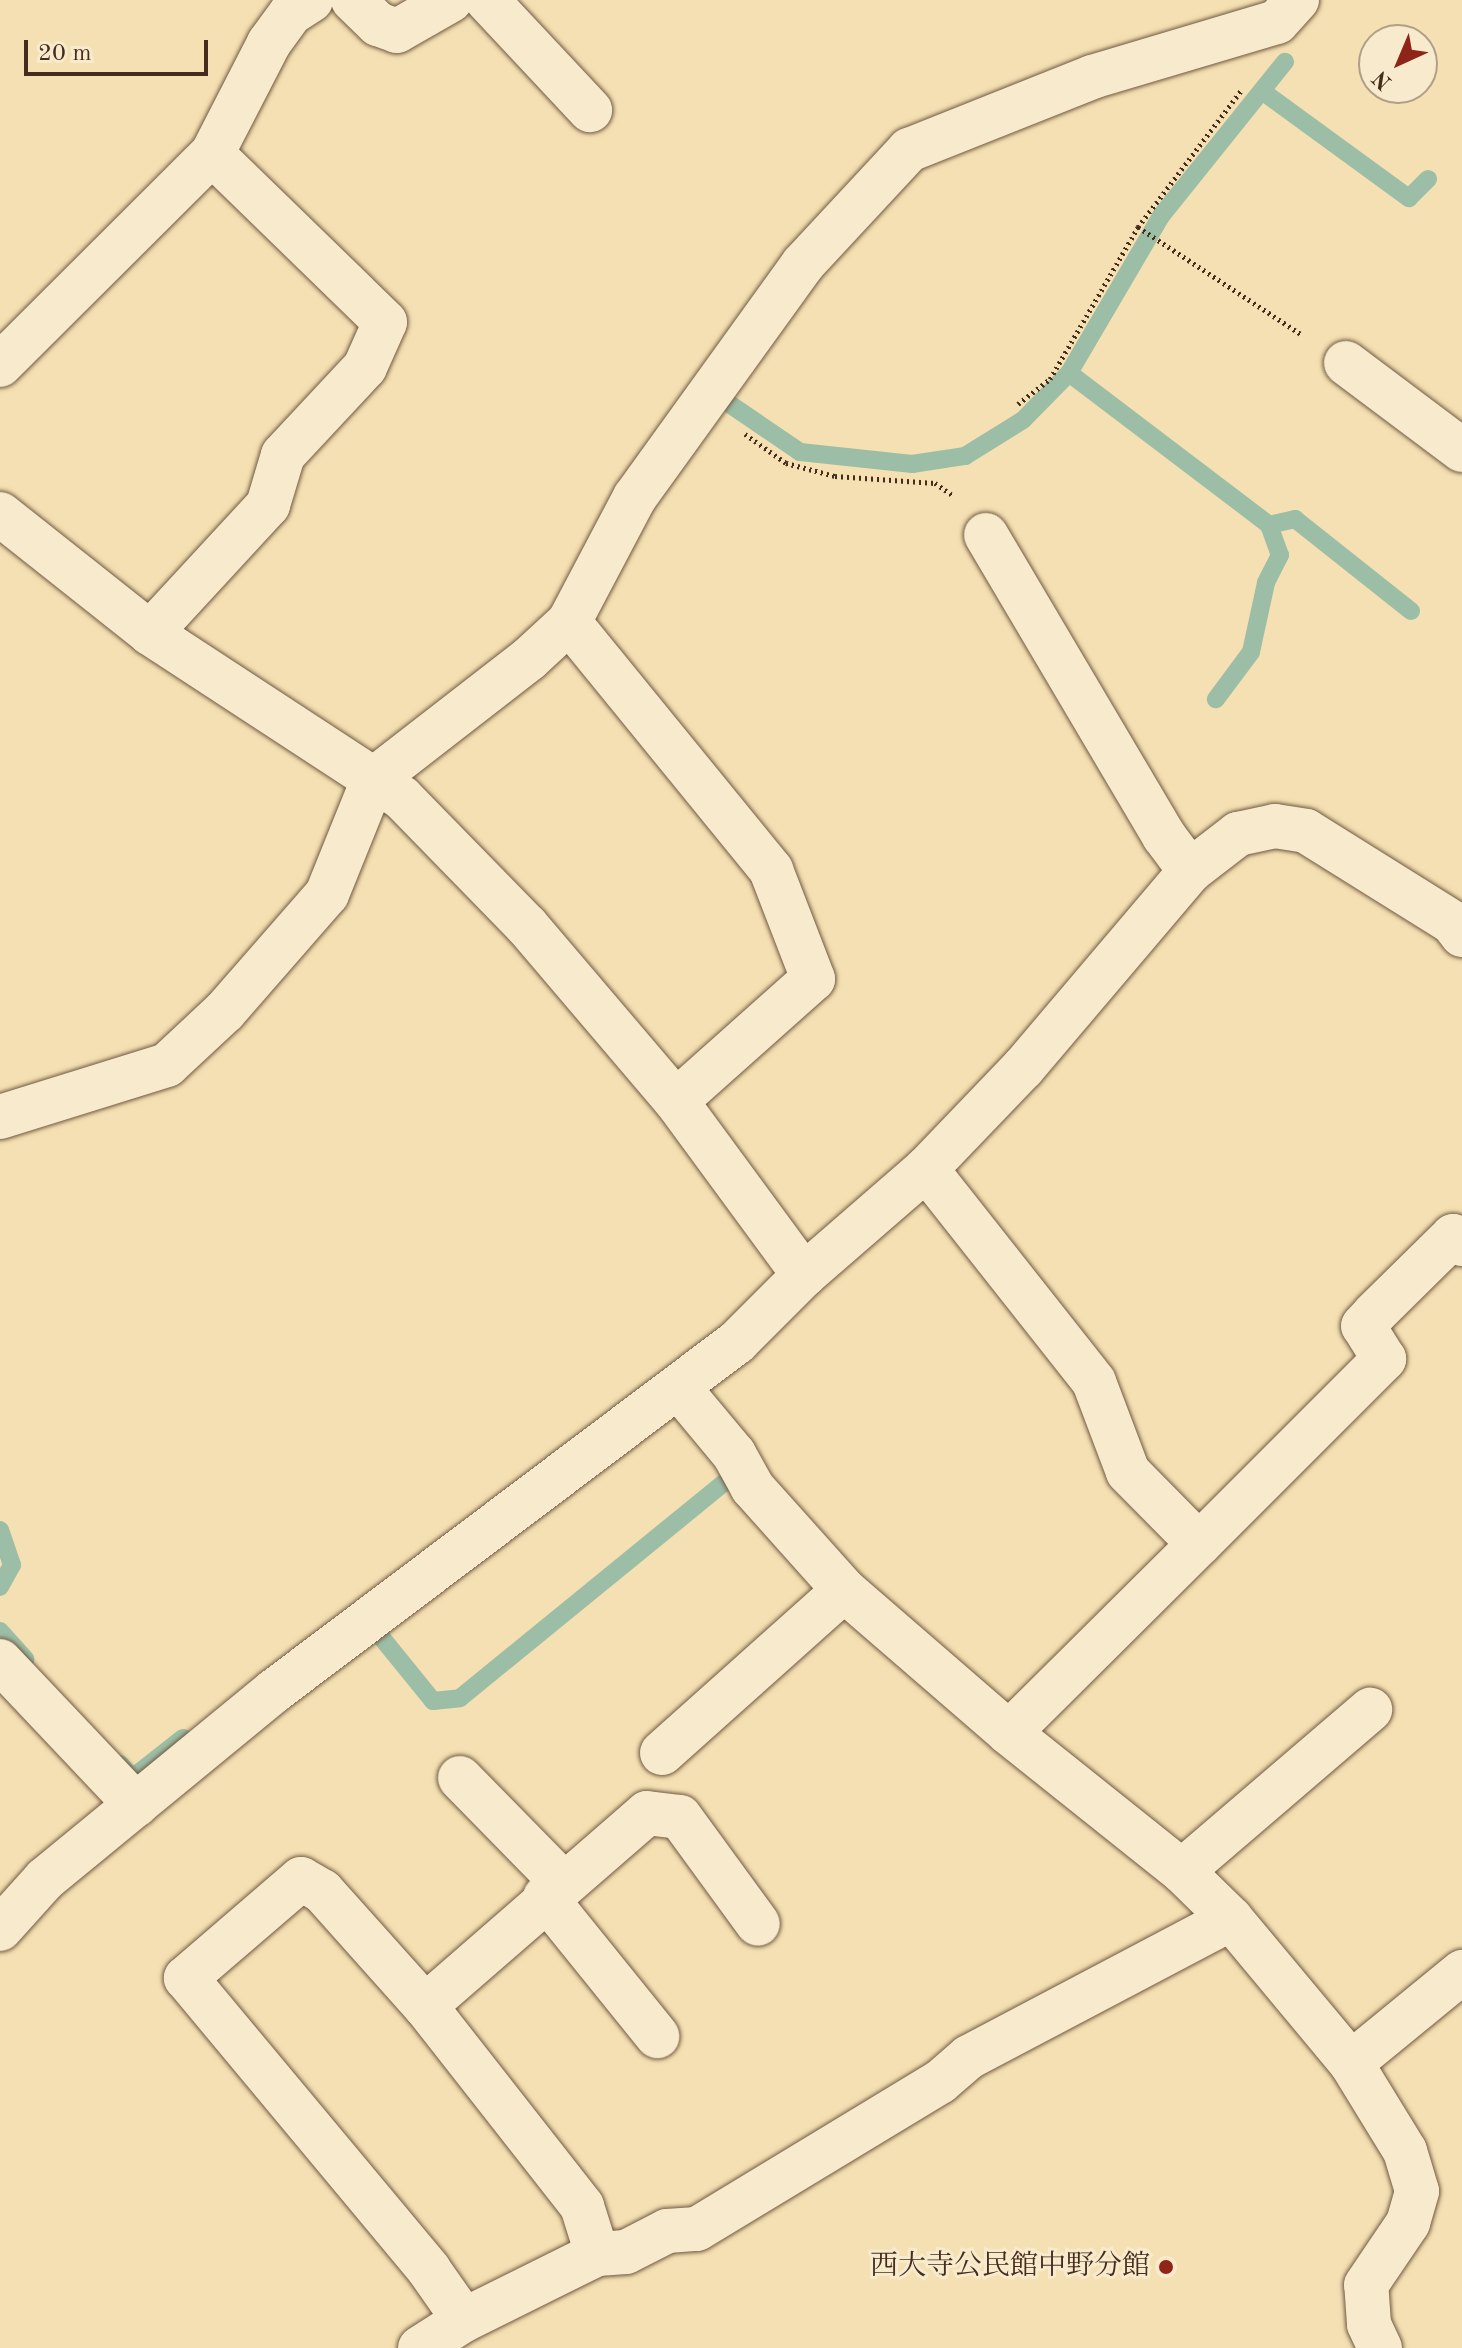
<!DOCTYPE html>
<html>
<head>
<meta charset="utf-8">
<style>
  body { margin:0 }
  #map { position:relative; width:1462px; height:2348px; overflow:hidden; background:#f4e0b2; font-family:"Old Standard TT","Noto Serif JP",serif }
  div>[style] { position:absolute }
  .stream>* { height:18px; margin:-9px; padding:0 9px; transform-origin:9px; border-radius:9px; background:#9dbea6 }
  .path>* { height:5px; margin-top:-2.5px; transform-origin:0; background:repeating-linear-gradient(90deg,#452c1c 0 2px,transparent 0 6px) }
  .roads { filter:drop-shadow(0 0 2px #715942) drop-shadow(0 0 2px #715942) }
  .street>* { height:44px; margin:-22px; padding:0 22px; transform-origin:22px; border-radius:22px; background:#f8ebcd }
  .dots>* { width:22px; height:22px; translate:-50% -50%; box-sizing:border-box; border:4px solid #f8ebcd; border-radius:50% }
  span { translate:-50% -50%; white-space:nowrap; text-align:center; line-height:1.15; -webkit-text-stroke:6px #f8ebcd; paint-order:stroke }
  .poi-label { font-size:28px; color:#452c1c }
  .right { translate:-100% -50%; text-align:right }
  .north { position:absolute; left:1358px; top:24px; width:80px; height:80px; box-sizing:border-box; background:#f8ebcd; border:2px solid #b09f86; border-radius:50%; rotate:224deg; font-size:22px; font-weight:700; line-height:32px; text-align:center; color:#452c1c }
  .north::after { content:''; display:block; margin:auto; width:28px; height:36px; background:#8f2418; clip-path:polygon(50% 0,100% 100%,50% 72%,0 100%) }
  .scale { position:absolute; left:24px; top:40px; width:184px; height:36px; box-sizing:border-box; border:4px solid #452c1c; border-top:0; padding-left:10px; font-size:24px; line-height:28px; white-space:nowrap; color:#452c1c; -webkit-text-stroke:6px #f8ebcd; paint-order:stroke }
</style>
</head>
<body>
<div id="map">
  <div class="stream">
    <i style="left:1262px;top:91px;width:182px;rotate:36.1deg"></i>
    <i style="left:1409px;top:198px;width:27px;rotate:-45deg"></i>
    <i style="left:1069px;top:373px;width:251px;rotate:37.2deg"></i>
    <i style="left:1269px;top:525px;width:32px;rotate:70deg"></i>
    <i style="left:1280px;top:555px;width:31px;rotate:117deg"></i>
    <i style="left:1266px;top:583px;width:71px;rotate:102.3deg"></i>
    <i style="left:1251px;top:652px;width:59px;rotate:126.7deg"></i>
    <i style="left:731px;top:405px;width:83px;rotate:34.3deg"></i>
    <i style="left:800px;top:452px;width:113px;rotate:6.1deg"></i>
    <i style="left:912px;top:464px;width:54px;rotate:-8.6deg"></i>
    <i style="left:965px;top:456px;width:68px;rotate:-31.8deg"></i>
    <i style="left:1023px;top:420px;width:66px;rotate:-45.6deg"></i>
    <i style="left:1069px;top:373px;width:182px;rotate:-59.6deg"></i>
    <i style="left:1161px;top:216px;width:198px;rotate:-51.2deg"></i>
    <i style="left:1269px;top:525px;width:27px;rotate:-13deg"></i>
    <i style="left:1295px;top:519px;width:148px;rotate:38.4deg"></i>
    <i style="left:0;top:1530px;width:37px;rotate:71deg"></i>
    <i style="left:12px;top:1565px;width:25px;rotate:119deg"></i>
    <i style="left:361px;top:1625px;width:17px;rotate:24deg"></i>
    <i style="left:377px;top:1632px;width:89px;rotate:50.9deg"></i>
    <i style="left:433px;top:1701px;width:27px;rotate:-6deg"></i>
    <i style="left:460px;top:1698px;width:340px;rotate:-39.2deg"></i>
    <i style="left:0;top:1631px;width:38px;rotate:48deg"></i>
    <i style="left:120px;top:1764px;width:18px;rotate:49deg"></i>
    <i style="left:132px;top:1778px;width:65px;rotate:-38.1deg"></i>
  </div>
  <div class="path">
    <i style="left:1138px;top:227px;width:195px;rotate:33.3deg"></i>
    <i style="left:1018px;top:404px;width:41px;rotate:-38deg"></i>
    <i style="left:1050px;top:379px;width:176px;rotate:-59.9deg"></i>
    <i style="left:1138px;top:227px;width:171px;rotate:-52.9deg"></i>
    <i style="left:745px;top:434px;width:50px;rotate:35.3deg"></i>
    <i style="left:786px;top:463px;width:51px;rotate:14.9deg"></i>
    <i style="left:835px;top:476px;width:100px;rotate:4deg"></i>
    <i style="left:935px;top:483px;width:21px;rotate:35deg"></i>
  </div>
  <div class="roads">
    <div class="street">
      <i style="left:353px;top:0;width:35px;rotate:44deg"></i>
      <i style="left:378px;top:24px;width:20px;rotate:20deg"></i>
      <i style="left:397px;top:31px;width:62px;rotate:-29.9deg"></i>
      <i style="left:487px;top:0;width:151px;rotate:46.9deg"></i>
      <i style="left:1346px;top:363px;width:145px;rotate:36.9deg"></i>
      <i style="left:0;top:365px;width:299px;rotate:-44.9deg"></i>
      <i style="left:212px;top:154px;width:125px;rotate:-62.8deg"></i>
      <i style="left:269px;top:43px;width:37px;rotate:-54deg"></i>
      <i style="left:291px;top:13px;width:24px;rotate:-33deg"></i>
      <i style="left:0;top:514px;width:191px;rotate:38.4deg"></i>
      <i style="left:150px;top:633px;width:301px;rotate:33.2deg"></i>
      <i style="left:402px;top:798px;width:179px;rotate:45.7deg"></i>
      <i style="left:527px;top:926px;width:230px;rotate:49.6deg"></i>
      <i style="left:676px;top:1101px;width:216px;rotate:53.7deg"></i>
      <i style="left:986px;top:535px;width:350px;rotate:59.4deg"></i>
      <i style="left:1164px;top:836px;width:44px;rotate:53.4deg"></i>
      <i style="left:569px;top:622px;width:320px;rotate:50.8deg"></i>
      <i style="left:771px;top:870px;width:117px;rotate:68.9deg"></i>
      <i style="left:813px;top:979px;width:183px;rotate:138.3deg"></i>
      <i style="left:150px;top:633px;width:174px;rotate:-47.3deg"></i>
      <i style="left:268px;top:505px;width:52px;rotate:-73.3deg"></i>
      <i style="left:283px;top:455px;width:120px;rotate:-47deg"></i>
      <i style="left:365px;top:367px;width:49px;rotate:-66deg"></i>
      <i style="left:385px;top:322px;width:241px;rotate:-135.8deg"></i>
      <i style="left:0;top:1117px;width:175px;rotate:-17.3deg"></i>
      <i style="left:167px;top:1065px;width:79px;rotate:-43deg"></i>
      <i style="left:225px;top:1011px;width:155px;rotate:-48.9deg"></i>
      <i style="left:327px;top:894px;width:123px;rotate:-68deg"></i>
      <i style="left:373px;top:780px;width:197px;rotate:-37.8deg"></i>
      <i style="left:529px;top:659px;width:54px;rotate:-42.8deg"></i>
      <i style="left:569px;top:622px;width:141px;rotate:-62.2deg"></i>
      <i style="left:635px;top:497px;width:287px;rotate:-54.2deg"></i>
      <i style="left:803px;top:264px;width:156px;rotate:-47.1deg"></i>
      <i style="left:909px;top:150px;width:197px;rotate:-21.7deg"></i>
      <i style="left:1092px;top:77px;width:193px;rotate:-16.6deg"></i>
      <i style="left:1277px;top:22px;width:30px;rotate:-48deg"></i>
      <i style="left:926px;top:1169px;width:271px;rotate:51.7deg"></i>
      <i style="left:1094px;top:1382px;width:96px;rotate:69.3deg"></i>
      <i style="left:1128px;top:1472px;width:101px;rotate:45.4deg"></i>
      <i style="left:1199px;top:1544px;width:268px;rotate:135.2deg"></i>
      <i style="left:679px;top:1388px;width:86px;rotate:50.2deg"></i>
      <i style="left:734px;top:1454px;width:38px;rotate:61deg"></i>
      <i style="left:752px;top:1487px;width:138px;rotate:48.2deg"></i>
      <i style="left:844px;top:1590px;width:218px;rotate:40.9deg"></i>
      <i style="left:1009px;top:1733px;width:221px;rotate:38.6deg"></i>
      <i style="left:1182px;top:1871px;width:69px;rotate:44.4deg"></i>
      <i style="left:1199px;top:1544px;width:262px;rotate:-45deg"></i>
      <i style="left:1384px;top:1359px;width:39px;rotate:-122deg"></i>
      <i style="left:1363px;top:1326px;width:16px;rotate:-47deg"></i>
      <i style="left:1374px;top:1314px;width:111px;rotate:-44.6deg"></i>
      <i style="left:1453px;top:1236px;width:12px;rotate:42deg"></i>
      <i style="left:0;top:1661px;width:198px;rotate:46.6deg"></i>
      <i style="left:662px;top:1753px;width:244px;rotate:-41.8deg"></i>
      <i style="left:460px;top:1778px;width:147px;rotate:45.6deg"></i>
      <i style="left:1182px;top:1871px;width:248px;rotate:-40.6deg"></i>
      <i style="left:545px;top:1897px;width:179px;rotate:51.1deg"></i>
      <i style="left:0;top:1929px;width:67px;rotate:-48deg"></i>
      <i style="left:45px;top:1879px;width:296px;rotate:-39.4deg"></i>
      <i style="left:274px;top:1691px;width:580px;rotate:-37.01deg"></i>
      <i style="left:737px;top:1342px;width:95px;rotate:-45deg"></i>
      <i style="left:804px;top:1275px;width:162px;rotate:-41deg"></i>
      <i style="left:926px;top:1169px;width:140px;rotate:-46.2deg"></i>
      <i style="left:1023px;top:1068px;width:258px;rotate:-49.7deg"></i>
      <i style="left:1190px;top:871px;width:61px;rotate:-37.6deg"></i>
      <i style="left:1238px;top:834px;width:38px;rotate:-12deg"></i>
      <i style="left:1275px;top:826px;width:31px;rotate:9deg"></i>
      <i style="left:1306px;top:831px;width:173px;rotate:32deg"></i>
      <i style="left:1453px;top:923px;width:15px;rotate:53deg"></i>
      <i style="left:425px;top:2006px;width:154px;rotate:-131.8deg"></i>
      <i style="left:322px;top:1891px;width:24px;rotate:-150deg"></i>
      <i style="left:301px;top:1879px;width:152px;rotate:139.3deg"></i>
      <i style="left:186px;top:1978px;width:380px;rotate:50.2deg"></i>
      <i style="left:429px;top:2270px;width:61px;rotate:55deg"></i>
      <i style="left:597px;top:2254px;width:50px;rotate:-107.4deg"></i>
      <i style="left:582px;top:2206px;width:254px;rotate:-128.1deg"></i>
      <i style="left:425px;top:2006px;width:294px;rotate:-41deg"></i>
      <i style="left:647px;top:1813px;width:33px;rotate:7deg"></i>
      <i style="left:680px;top:1817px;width:132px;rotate:53.9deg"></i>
      <i style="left:420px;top:2348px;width:52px;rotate:-32.5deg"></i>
      <i style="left:464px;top:2320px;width:148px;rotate:-26.4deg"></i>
      <i style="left:597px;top:2254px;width:29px;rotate:-4deg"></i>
      <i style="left:626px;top:2252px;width:46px;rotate:-27.1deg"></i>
      <i style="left:667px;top:2231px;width:30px;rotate:-4deg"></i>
      <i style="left:697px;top:2229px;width:284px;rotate:-31.2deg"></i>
      <i style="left:940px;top:2082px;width:38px;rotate:-41deg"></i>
      <i style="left:969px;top:2057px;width:296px;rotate:-27.8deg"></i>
      <i style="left:1231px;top:1919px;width:187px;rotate:50.2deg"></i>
      <i style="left:1380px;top:2348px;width:26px;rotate:-115deg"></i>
      <i style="left:1369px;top:2324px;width:39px;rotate:-94deg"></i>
      <i style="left:1366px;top:2285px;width:75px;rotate:-55.9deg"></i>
      <i style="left:1408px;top:2223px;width:33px;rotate:-74deg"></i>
      <i style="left:1417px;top:2191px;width:42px;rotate:-106.7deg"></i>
      <i style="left:1405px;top:2151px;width:103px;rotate:-121.5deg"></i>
      <i style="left:1351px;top:2063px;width:144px;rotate:-39.3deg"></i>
    </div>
  </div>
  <div class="dots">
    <i style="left:1166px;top:2267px;background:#8f2418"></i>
  </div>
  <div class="poi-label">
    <span class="right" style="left:1150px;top:2267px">西大寺公民館中野分館</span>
  </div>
  <div class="north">N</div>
  <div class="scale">20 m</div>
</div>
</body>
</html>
